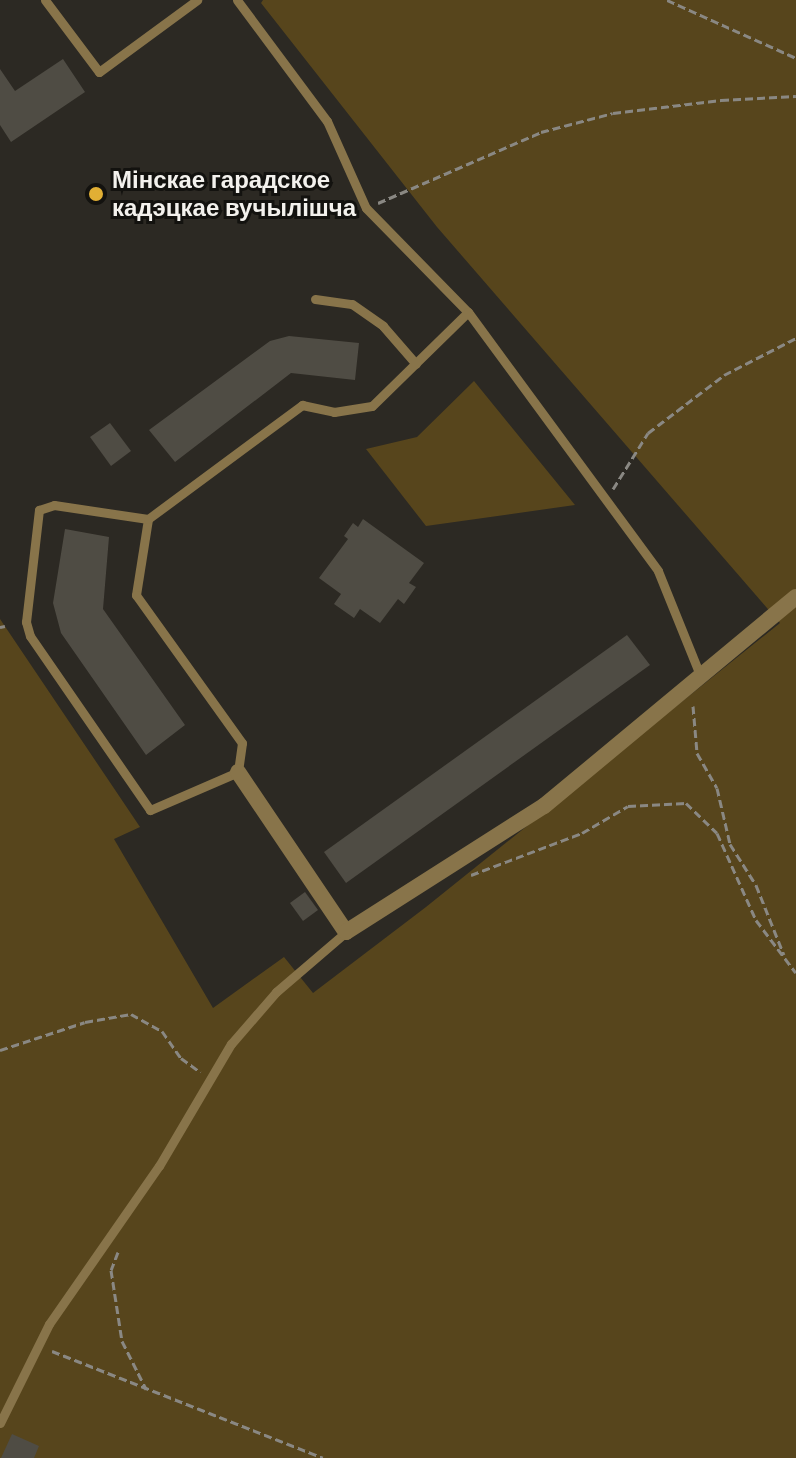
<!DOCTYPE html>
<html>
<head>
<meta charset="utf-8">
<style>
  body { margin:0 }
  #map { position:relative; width:796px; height:1458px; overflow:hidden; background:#2c2923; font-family:"DM Sans",sans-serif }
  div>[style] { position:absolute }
  .green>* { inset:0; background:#57451c }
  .building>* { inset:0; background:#4f4c44 }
  .path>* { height:3px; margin-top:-1.5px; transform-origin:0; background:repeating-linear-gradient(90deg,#8a8883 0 8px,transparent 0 12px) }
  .service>* { height:9px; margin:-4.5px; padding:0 4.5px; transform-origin:4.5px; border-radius:4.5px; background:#88744a }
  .minor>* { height:16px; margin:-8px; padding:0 8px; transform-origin:8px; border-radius:8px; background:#88744a }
  .dots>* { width:22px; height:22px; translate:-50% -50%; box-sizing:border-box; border:4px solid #13120f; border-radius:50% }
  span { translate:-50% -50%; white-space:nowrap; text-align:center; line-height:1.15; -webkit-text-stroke:6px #13120f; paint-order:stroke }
  .poi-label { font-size:24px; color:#f3f1ed; font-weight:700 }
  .left { translate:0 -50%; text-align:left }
</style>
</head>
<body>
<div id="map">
  <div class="green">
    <i style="clip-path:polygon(263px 0,796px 0,796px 1458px,0 1458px,0 619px,140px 827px,114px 839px,213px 1008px,284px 957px,313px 993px,426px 907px,780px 623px,437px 227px,261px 3px)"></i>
    <i style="clip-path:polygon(474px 381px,575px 505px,426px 526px,366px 449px,417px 437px)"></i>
  </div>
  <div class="building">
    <i style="clip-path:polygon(63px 59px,85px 92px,11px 142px,0 125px,0 69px,15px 91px)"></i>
    <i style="clip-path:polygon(289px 336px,359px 343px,355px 380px,291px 373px,175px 462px,149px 430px,270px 341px)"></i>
    <i style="clip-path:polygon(110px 423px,131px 451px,111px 466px,90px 437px)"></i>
    <i style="clip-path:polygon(363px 519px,424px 563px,409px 583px,416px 587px,404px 604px,398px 599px,380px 623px,360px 609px,354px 618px,334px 604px,341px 594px,319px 578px,348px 539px,344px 536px,353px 523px,358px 527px)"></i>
    <i style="clip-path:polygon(65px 529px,109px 537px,103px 609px,185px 725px,146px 755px,61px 633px,53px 603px)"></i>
    <i style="clip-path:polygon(627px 635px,650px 665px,346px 883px,324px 852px)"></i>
    <i style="clip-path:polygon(305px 892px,318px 910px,303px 921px,290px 903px)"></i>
    <i style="clip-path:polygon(12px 1434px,39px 1446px,34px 1458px,1px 1458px)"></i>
  </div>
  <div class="path">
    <i style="left:667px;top:0;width:141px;rotate:24.2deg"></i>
    <i style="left:378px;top:203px;width:178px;rotate:-23.5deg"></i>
    <i style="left:541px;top:132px;width:74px;rotate:-14.8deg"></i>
    <i style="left:613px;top:113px;width:109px;rotate:-6.9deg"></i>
    <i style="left:721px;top:100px;width:75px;rotate:-3.1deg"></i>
    <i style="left:613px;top:489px;width:66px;rotate:-58deg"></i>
    <i style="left:648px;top:433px;width:96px;rotate:-37.3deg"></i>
    <i style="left:724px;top:375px;width:81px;rotate:-27.2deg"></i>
    <i style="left:0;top:627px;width:5px;rotate:-11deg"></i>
    <i style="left:693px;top:706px;width:47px;rotate:85.1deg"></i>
    <i style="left:697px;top:753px;width:40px;rotate:60.3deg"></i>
    <i style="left:717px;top:788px;width:57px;rotate:76.9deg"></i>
    <i style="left:730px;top:844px;width:49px;rotate:57.6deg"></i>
    <i style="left:756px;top:885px;width:75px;rotate:68.2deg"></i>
    <i style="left:471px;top:875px;width:119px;rotate:-20.7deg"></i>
    <i style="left:582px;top:833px;width:53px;rotate:-30.4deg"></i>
    <i style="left:628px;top:806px;width:58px;rotate:-3deg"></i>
    <i style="left:686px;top:803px;width:43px;rotate:44.1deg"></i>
    <i style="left:717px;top:833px;width:95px;rotate:65.9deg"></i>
    <i style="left:756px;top:920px;width:66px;rotate:53deg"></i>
    <i style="left:0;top:1050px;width:89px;rotate:-18.2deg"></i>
    <i style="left:85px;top:1022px;width:47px;rotate:-9.9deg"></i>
    <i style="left:131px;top:1014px;width:35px;rotate:29deg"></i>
    <i style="left:162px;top:1031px;width:33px;rotate:55deg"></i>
    <i style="left:181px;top:1058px;width:24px;rotate:36deg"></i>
    <i style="left:118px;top:1252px;width:19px;rotate:111deg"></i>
    <i style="left:111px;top:1270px;width:72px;rotate:81.2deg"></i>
    <i style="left:122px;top:1341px;width:54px;rotate:63.4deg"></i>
    <i style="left:52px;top:1351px;width:291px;rotate:21.5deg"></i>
  </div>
  <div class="service">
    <i style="left:45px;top:0;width:90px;rotate:53.1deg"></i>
    <i style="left:99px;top:72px;width:122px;rotate:-36.3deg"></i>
    <i style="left:237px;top:0;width:151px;rotate:53.4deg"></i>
    <i style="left:327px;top:121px;width:95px;rotate:65.9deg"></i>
    <i style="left:366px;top:208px;width:146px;rotate:45.6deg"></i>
    <i style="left:468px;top:312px;width:321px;rotate:53.7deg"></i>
    <i style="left:658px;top:571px;width:112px;rotate:68deg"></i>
    <i style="left:315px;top:299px;width:37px;rotate:8deg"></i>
    <i style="left:352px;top:304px;width:38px;rotate:35deg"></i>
    <i style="left:383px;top:326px;width:50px;rotate:49deg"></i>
    <i style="left:148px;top:519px;width:77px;rotate:99deg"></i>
    <i style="left:136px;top:595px;width:182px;rotate:54.4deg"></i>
    <i style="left:242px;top:743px;width:29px;rotate:98deg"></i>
    <i style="left:238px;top:772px;width:96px;rotate:156.6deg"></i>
    <i style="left:150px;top:810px;width:211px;rotate:-124.6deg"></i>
    <i style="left:30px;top:636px;width:15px;rotate:-106deg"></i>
    <i style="left:26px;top:622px;width:113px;rotate:-83.4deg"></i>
    <i style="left:39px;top:510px;width:16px;rotate:-18deg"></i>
    <i style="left:54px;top:505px;width:95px;rotate:8.5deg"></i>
    <i style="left:148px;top:519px;width:192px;rotate:-36.5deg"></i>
    <i style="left:302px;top:405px;width:33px;rotate:12deg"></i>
    <i style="left:334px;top:412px;width:38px;rotate:-9deg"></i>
    <i style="left:372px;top:406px;width:134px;rotate:-44.4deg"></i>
    <i style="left:0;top:1423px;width:110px;rotate:-63.7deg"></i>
    <i style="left:49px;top:1324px;width:193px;rotate:-55.2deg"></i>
    <i style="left:159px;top:1166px;width:142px;rotate:-59.5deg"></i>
    <i style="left:231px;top:1044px;width:69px;rotate:-49.1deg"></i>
    <i style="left:276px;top:992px;width:92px;rotate:-40.6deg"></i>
  </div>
  <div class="minor">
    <i style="left:238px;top:772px;width:193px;rotate:56deg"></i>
    <i style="left:346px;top:932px;width:235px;rotate:-32.5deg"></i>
    <i style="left:544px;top:806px;width:327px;rotate:-39.7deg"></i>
  </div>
  <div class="dots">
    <i style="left:96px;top:194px;background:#e1af34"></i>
  </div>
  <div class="poi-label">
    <span class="left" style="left:112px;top:194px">Мінскае гарадское<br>кадэцкае вучылішча</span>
  </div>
</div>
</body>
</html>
